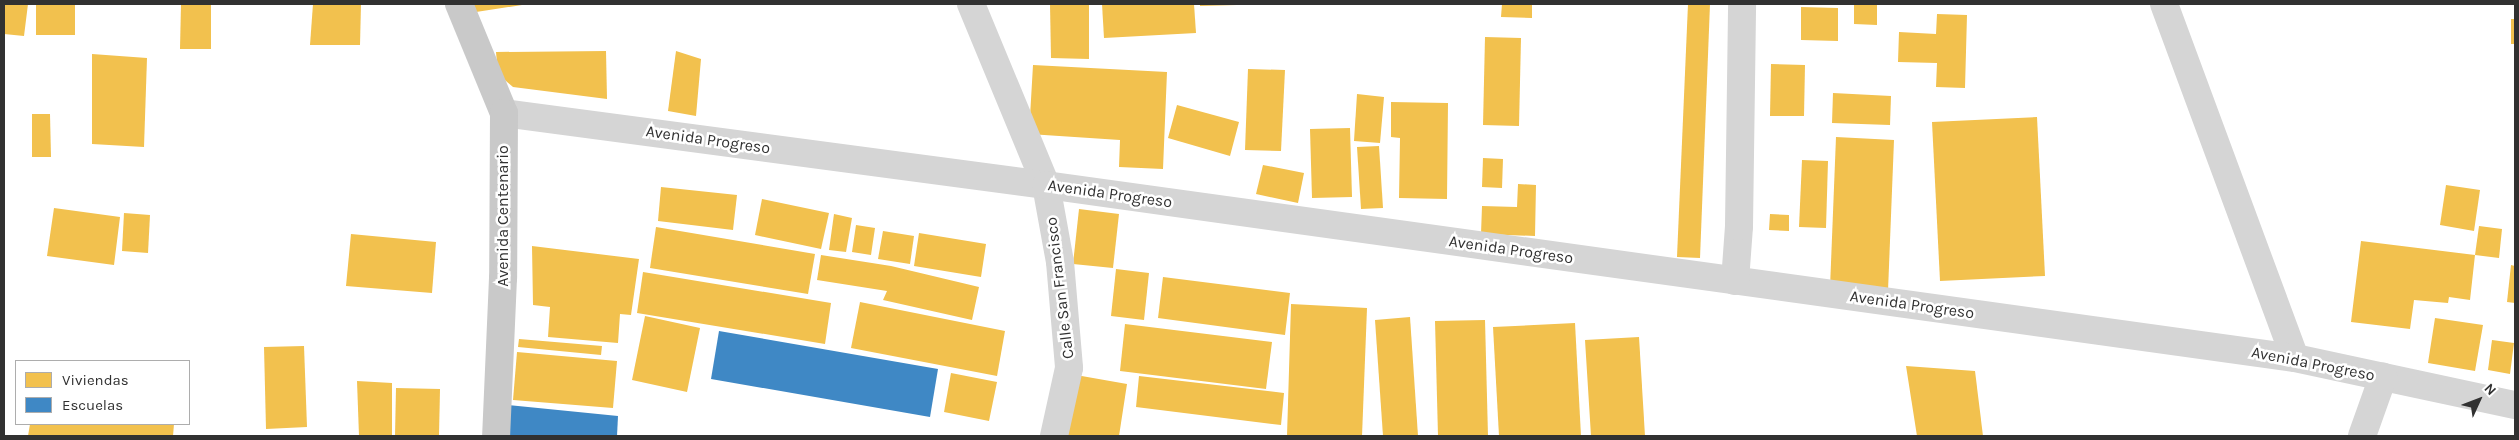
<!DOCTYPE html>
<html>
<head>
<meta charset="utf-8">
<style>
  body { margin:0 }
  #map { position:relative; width:2519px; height:440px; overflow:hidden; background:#fff; font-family:Karla,sans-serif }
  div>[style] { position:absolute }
  .homes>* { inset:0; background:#f2c14e }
  .schools>* { inset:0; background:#3f88c5 }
  .minor>* { height:28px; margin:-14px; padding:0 14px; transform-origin:14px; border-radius:14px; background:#d5d5d5 }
  .major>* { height:28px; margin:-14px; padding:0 14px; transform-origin:14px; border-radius:14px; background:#c9c9c9 }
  span { translate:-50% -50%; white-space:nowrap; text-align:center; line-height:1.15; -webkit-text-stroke:5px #fff; paint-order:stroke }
  .street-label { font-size:16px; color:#313131 }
  .frame { position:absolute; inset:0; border:5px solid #313131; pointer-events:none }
  .legend { position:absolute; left:15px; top:360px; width:175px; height:65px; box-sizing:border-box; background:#fff; border:1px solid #adadad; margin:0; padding:6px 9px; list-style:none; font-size:15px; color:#313131 }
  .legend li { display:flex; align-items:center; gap:10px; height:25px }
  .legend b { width:25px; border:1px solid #adadad }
  .north { position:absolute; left:2454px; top:375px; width:50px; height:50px; -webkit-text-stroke:4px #fff; paint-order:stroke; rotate:47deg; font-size:14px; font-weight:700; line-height:20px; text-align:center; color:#313131 }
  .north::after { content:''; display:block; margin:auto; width:18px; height:22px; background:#313131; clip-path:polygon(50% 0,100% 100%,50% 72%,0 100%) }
</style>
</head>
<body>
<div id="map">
  <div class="homes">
    <i style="clip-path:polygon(4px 4px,28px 4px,24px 36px,4px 34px)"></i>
    <i style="clip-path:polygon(36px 4px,75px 4px,75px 35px,36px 35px)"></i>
    <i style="clip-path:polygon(181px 4px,211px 4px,211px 49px,180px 49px)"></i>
    <i style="clip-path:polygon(313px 4px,361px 4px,360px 45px,310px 45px)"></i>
    <i style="clip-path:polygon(472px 4px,522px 4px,522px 5px,476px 12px)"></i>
    <i style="clip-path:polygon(1050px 4px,1089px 4px,1089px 59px,1051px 58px)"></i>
    <i style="clip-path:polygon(1102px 4px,1194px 4px,1196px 33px,1104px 38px)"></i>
    <i style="clip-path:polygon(1200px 4px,1237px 4px,1237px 5px,1200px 6px)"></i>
    <i style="clip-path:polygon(1502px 4px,1532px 4px,1532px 18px,1501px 17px)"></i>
    <i style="clip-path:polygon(1688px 4px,1710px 4px,1700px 258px,1677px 257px)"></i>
    <i style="clip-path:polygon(1854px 4px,1877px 4px,1877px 25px,1854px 24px)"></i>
    <i style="clip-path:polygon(1801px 7px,1838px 8px,1838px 41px,1801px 40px)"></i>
    <i style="clip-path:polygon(1937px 14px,1967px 15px,1965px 88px,1936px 87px,1937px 63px,1898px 62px,1899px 32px,1936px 34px)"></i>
    <i style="clip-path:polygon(2511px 19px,2515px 19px,2515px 44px,2511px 44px)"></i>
    <i style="clip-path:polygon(1485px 37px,1521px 38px,1519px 126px,1483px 125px)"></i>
    <i style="clip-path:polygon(606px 51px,607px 99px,513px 87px,498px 74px,496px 52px)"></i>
    <i style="clip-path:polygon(676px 51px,701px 59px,696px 116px,668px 111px)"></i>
    <i style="clip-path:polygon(92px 54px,147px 58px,144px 147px,92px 144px)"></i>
    <i style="clip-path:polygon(1771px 64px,1805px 65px,1804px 116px,1770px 116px)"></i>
    <i style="clip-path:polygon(1033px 65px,1167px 72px,1163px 169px,1119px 167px,1120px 140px,1029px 134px)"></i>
    <i style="clip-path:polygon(1248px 69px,1285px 70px,1281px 151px,1245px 150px)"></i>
    <i style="clip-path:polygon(1833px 93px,1891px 96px,1890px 125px,1832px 123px)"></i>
    <i style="clip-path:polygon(1357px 94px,1384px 97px,1380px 143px,1354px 141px)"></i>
    <i style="clip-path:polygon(1391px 102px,1448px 103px,1447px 199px,1399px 198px,1400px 138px,1391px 137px)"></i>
    <i style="clip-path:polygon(1177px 105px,1239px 122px,1230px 156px,1168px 138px)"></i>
    <i style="clip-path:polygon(32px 114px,50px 114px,51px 157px,32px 157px)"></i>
    <i style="clip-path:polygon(2037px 117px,2045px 276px,1940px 281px,1932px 122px)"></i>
    <i style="clip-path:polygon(1350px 128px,1352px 197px,1312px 198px,1310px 129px)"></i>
    <i style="clip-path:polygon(1836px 137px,1894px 140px,1888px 291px,1830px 288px)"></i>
    <i style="clip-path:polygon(1379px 146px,1383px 208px,1361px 209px,1357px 147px)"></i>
    <i style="clip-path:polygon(1483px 158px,1503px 159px,1502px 188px,1482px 187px)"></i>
    <i style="clip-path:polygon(1802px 160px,1828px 161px,1826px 228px,1799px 227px)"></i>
    <i style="clip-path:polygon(1263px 165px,1304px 173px,1298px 203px,1256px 194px)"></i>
    <i style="clip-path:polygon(1518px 184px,1536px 185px,1535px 236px,1481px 234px,1482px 206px,1517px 207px)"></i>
    <i style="clip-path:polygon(2446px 185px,2480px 190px,2474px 231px,2440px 225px)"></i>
    <i style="clip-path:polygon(661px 187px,737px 195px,733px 230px,658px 221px)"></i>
    <i style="clip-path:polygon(762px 199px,829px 213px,821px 249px,755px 235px)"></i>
    <i style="clip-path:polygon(54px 208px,120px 217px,114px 265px,47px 256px)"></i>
    <i style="clip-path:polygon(1079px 209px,1119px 214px,1113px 268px,1073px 264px)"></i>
    <i style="clip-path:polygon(124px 213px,150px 215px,148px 253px,122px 251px)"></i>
    <i style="clip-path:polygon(834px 214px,852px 218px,846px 252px,829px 250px)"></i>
    <i style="clip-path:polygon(1770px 214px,1789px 215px,1789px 231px,1769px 230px)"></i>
    <i style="clip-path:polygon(856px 225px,875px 228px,871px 255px,852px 252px)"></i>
    <i style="clip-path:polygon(2479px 226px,2502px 229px,2499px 258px,2475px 255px)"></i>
    <i style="clip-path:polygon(656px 227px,815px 254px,808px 294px,650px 268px)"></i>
    <i style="clip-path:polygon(883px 231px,914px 236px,910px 264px,878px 259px)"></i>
    <i style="clip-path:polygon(919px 233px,986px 244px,981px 277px,914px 266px)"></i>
    <i style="clip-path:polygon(351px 234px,436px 242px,432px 293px,346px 286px)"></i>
    <i style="clip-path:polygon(2361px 241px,2475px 255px,2470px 300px,2449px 297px,2448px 303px,2414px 300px,2410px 329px,2351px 322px)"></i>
    <i style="clip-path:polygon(532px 246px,639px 259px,631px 315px,620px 314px,618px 343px,548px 337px,550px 307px,533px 305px)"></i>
    <i style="clip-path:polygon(821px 255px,891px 266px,979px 287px,972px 320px,883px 300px,887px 291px,817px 280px)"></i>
    <i style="clip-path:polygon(2511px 265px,2515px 266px,2515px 303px,2507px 302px)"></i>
    <i style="clip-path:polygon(1116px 269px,1149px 273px,1144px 320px,1111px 316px)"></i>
    <i style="clip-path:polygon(643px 272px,831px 303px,825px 344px,637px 313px)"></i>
    <i style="clip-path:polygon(1163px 277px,1290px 293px,1285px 335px,1158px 318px)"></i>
    <i style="clip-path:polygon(860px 302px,1005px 331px,997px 376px,851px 348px)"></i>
    <i style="clip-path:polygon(1291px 304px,1367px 308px,1362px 436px,1287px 436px)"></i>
    <i style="clip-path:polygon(645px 316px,700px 328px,687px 392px,632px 380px)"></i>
    <i style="clip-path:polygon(1410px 317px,1418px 436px,1383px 436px,1375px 320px)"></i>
    <i style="clip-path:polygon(2435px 318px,2483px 325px,2475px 371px,2428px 363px)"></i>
    <i style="clip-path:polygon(1485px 320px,1488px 436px,1438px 436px,1435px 321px)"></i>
    <i style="clip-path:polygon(1575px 323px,1581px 436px,1499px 436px,1493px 327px)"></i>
    <i style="clip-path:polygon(1125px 324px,1272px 342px,1266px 389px,1120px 371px)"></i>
    <i style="clip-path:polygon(1639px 337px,1645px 436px,1591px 436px,1585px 340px)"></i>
    <i style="clip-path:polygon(519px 339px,602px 346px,601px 355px,518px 347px)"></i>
    <i style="clip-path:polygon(2492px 340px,2514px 343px,2510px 374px,2488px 370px)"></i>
    <i style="clip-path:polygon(304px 346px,307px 427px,266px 429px,264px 347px)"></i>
    <i style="clip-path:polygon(517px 352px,617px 361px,613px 408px,513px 400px)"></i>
    <i style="clip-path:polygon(1906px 366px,1975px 371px,1983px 436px,1917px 436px)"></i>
    <i style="clip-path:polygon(951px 373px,997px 382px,989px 421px,944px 412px)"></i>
    <i style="clip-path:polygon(1076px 375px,1127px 384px,1119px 436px,1066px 436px)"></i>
    <i style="clip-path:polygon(1139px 376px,1284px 393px,1281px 425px,1136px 407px)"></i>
    <i style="clip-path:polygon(357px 381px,392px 383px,392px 436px,359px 436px)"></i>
    <i style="clip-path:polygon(396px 388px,440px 389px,439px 436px,395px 436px)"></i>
    <i style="clip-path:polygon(30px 424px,174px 424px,173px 436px,28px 436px)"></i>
  </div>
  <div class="schools">
    <i style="clip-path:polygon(719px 331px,938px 369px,930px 417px,711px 379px)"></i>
    <i style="clip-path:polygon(507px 405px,618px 416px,617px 436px,504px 436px)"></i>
  </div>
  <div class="minor">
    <i style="left:971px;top:4px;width:196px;rotate:67.5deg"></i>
    <i style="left:1046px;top:185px;width:78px;rotate:79.7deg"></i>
    <i style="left:1060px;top:262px;width:106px;rotate:85.1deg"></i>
    <i style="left:1069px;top:368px;width:70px;rotate:102.4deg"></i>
    <i style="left:2164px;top:4px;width:377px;rotate:69.7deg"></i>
    <i style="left:504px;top:113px;width:547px;rotate:7.57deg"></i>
    <i style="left:1046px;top:185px;width:1261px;rotate:7.89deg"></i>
    <i style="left:2295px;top:358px;width:225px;rotate:12.1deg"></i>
    <i style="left:1735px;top:281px;width:55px;rotate:-85.8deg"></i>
    <i style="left:1739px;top:226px;width:222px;rotate:-89.2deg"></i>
    <i style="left:2362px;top:436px;width:63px;rotate:-70.4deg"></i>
  </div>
  <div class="major">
    <i style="left:459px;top:4px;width:118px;rotate:67.6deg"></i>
    <i style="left:504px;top:113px;width:165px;rotate:90.3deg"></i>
    <i style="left:503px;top:278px;width:158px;rotate:92.5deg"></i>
  </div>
  <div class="street-label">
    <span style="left:708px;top:140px;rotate:8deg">Avenida Progreso</span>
    <span style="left:1110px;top:194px;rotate:8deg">Avenida Progreso</span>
    <span style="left:503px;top:216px;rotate:-90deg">Avenida Centenario</span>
    <span style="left:1511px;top:250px;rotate:8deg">Avenida Progreso</span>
    <span style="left:1060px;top:288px;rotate:-97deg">Calle San Francisco</span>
    <span style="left:1912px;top:305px;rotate:8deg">Avenida Progreso</span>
    <span style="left:2313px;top:364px;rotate:11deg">Avenida Progreso</span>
  </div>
  <div class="frame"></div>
  <ul class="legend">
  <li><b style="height:14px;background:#f2c14e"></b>Viviendas</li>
  <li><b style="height:14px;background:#3f88c5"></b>Escuelas</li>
  </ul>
  <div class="north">N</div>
</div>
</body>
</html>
